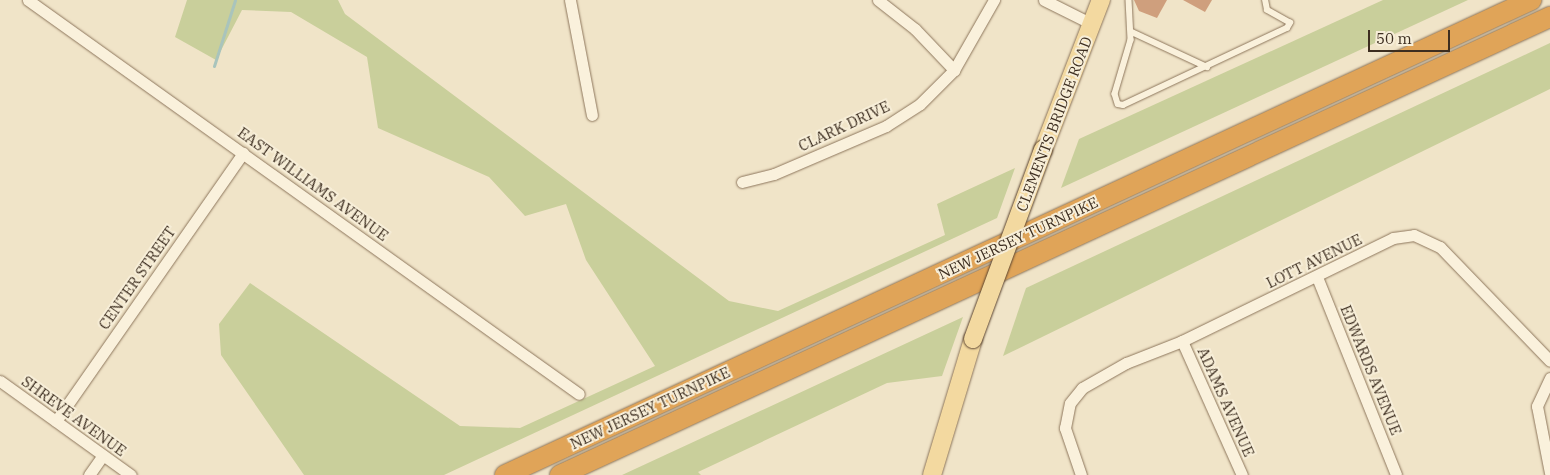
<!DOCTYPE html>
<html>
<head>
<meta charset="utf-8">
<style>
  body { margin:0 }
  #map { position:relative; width:1550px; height:475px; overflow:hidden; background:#f0e4c8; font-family:"IBM Plex Serif",serif }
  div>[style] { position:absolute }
  .green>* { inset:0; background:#c9cf9b }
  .stream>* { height:3px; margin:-1.5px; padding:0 1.5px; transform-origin:1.5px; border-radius:1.5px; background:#a9c4bc }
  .building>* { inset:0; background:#cf9f7d }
  .roads { filter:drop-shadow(0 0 1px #8d765c) drop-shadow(0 0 1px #8d765c) }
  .lane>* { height:5.5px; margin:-2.75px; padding:0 2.75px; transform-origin:2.75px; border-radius:2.75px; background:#faf1dc }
  .street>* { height:11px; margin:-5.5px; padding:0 5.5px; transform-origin:5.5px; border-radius:5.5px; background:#faf1dc }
  .primary>* { height:18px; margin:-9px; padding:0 9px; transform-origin:9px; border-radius:9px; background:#f3d9a0 }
  .highway>* { height:20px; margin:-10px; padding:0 10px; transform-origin:10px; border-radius:10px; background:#e0a458 }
  .bridges { filter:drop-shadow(0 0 1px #5b4430) drop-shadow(0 0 1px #5b4430) }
  .primary-bridge>* { height:18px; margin:-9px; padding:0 9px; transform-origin:9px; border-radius:9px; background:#f3d9a0 }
  span { translate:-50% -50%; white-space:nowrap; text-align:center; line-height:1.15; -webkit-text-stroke:4px #f7eed8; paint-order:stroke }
  .street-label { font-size:15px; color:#3d2e20 }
  .scale { position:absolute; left:1368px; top:30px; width:82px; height:22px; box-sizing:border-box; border:2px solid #3d2e20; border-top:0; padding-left:6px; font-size:15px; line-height:18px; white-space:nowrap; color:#3d2e20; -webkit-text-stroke:4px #f7eed8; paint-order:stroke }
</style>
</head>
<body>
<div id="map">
  <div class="green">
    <i style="clip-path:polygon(187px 0,338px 0,345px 14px,729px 301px,778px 311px,945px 235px,937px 204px,1015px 168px,997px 218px,444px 475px,304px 475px,221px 355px,219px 324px,250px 283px,460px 426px,520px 428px,655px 366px,586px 260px,566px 204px,525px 216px,489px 177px,378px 128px,367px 57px,291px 12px,242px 10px,216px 60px,175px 37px)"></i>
    <i style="clip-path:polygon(1383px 0,1468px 0,1061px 188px,1079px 139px)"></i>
    <i style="clip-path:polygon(1550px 43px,1550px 89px,1003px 356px,1026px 288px)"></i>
    <i style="clip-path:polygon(963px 317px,942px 376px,887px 383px,698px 472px,701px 475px,622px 475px)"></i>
  </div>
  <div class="stream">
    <i style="left:214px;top:66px;width:69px;rotate:-72.3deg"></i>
  </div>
  <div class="building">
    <i style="clip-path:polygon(1134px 0,1167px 0,1157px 18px,1139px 11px)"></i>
    <i style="clip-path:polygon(1183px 0,1212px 0,1205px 12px)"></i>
  </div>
  <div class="roads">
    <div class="lane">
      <i style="left:1129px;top:0;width:40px;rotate:87.1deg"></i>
      <i style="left:1131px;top:40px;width:56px;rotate:106.5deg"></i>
      <i style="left:1115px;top:94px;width:10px;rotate:73deg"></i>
      <i style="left:1118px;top:104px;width:5px;rotate:11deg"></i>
      <i style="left:1123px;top:105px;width:181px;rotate:-25.2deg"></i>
      <i style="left:1287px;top:28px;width:6px;rotate:-59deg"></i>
      <i style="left:1290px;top:23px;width:26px;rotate:-151deg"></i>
      <i style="left:1267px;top:10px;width:10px;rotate:-101deg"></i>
      <i style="left:1132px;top:32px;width:83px;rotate:25deg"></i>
    </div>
    <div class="street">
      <i style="left:28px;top:0;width:677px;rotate:35.57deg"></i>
      <i style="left:570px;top:0;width:117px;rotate:79.2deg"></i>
      <i style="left:878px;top:0;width:47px;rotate:38.1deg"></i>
      <i style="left:915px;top:29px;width:57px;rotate:46.4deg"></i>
      <i style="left:1044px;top:0;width:54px;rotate:26.6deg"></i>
      <i style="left:742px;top:182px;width:33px;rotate:-14deg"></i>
      <i style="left:774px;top:174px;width:122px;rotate:-23.2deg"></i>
      <i style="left:886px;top:126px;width:40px;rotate:-32.9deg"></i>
      <i style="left:920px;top:104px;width:48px;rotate:-45deg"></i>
      <i style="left:954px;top:70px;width:81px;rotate:-60.3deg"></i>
      <i style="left:1317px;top:277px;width:213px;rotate:68.2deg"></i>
      <i style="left:1182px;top:341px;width:147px;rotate:65.9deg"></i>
      <i style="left:1550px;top:378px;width:31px;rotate:115deg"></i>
      <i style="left:1537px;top:406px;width:68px;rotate:79deg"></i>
      <i style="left:0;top:381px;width:161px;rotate:35.7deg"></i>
      <i style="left:56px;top:421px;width:327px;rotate:-55.1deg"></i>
      <i style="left:89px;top:475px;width:24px;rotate:-55deg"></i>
      <i style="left:1081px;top:475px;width:50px;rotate:-108.8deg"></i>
      <i style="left:1065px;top:428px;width:25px;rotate:-79deg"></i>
      <i style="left:1070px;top:403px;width:19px;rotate:-51deg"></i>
      <i style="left:1082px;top:388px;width:51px;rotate:-29.6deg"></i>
      <i style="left:1126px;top:363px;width:60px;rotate:-21.4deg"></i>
      <i style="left:1182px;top:341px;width:235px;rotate:-26deg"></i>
      <i style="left:1393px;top:238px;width:21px;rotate:-8deg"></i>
      <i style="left:1414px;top:235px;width:29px;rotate:25deg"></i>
      <i style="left:1440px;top:247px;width:158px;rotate:46deg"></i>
    </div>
    <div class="primary">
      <i style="left:1043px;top:150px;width:161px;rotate:-68.9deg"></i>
      <i style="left:932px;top:475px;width:142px;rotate:-73.2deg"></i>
    </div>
    <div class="highway">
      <i style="left:505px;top:475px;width:1131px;rotate:-24.84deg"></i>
      <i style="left:560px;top:475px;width:1091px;rotate:-24.83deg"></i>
    </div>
  </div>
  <div class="bridges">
    <div class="primary-bridge">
      <i style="left:973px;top:339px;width:202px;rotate:-69.7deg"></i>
    </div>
  </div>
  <div class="street-label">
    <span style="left:1054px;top:124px;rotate:-69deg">CLEMENTS BRIDGE ROAD</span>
    <span style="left:844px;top:126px;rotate:-25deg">CLARK DRIVE</span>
    <span style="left:313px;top:184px;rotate:36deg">EAST WILLIAMS AVENUE</span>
    <span style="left:1018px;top:238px;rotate:-25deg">NEW JERSEY TURNPIKE</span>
    <span style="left:1314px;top:261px;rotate:-26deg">LOTT AVENUE</span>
    <span style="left:137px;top:278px;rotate:-55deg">CENTER STREET</span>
    <span style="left:1371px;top:370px;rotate:68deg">EDWARDS AVENUE</span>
    <span style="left:1226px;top:402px;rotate:66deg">ADAMS AVENUE</span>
    <span style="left:650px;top:408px;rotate:-25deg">NEW JERSEY TURNPIKE</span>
    <span style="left:74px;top:416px;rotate:36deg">SHREVE AVENUE</span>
  </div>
  <div class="scale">50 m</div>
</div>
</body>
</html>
